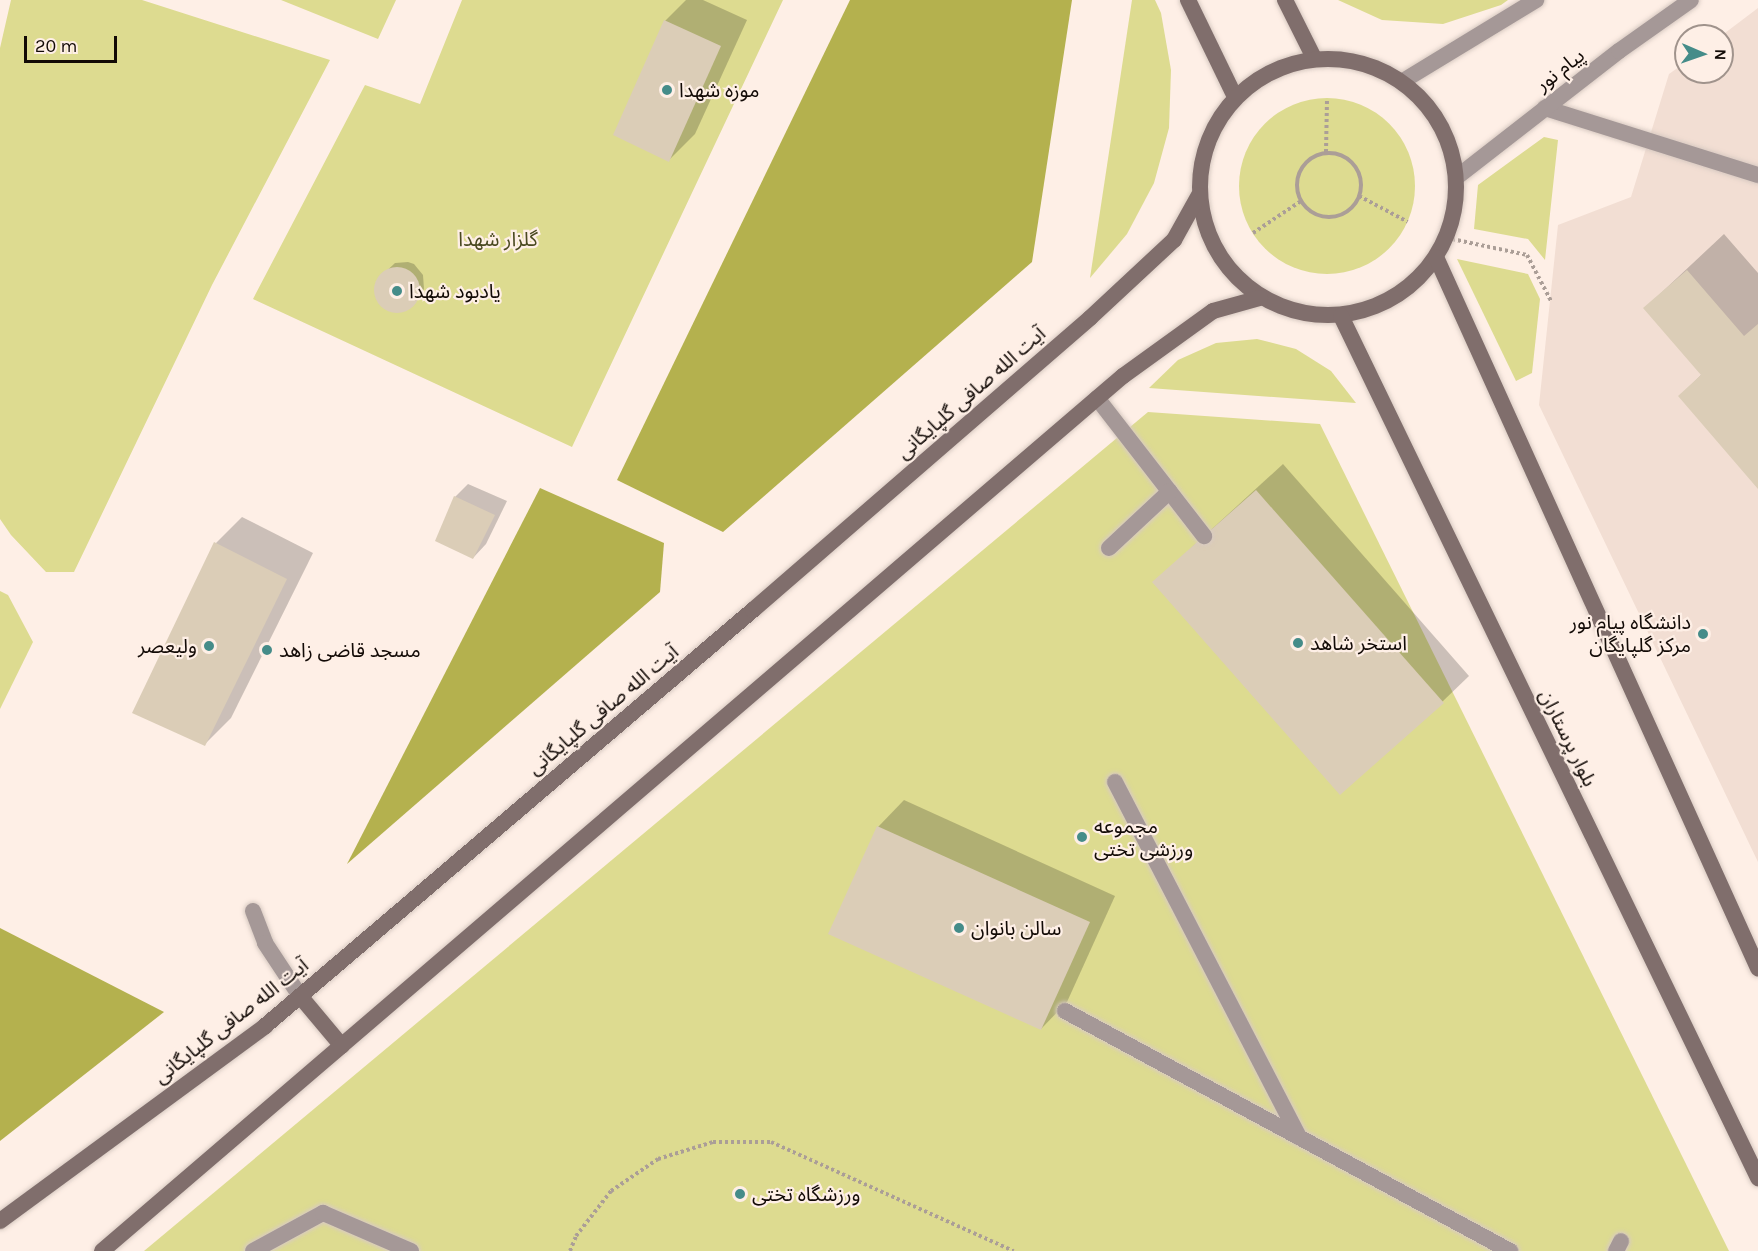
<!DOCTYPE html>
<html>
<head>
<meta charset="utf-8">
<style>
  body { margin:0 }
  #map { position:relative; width:1758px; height:1251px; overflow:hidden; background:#feefe6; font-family:Karla,"Noto Sans Arabic",sans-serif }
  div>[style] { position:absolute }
  .built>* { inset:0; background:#f2ded3 }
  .green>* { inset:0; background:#dddb90 }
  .round { border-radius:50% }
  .forest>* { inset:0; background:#b4b14e }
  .shadow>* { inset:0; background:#0003 }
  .building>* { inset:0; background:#dbcdb7 }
  .path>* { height:4px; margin-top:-2px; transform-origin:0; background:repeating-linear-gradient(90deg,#ab9e97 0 3px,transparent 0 6px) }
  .path>.ring { margin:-2px; padding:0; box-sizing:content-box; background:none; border:4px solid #ab9e97; border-radius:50% }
  .roads { filter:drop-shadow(0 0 2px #d8cac2) drop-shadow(0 0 2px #d8cac2) }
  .service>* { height:16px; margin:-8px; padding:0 8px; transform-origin:8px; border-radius:8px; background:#a59897 }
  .minor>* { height:16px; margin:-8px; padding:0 8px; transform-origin:8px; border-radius:8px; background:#a59897 }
  .tertiary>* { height:16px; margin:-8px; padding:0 8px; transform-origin:8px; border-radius:8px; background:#a59897 }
  .secondary>* { height:16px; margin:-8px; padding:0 8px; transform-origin:8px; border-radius:8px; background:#806e6c }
  .secondary>.ring { margin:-8px; padding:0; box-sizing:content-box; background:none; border:16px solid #806e6c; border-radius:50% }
  .dots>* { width:16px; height:16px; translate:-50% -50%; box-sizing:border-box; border:3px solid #feefe6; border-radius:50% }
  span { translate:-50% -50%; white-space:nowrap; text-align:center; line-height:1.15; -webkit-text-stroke:4.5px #feefe6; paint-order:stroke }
  .street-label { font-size:20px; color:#120a06 }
  .poi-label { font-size:20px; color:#120a06 }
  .left { translate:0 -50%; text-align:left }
  .right { translate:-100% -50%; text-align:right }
  .park-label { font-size:20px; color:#4a4920 }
  .north { position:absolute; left:1674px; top:24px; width:60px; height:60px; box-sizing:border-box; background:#feefe6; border:2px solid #a0938c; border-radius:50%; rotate:92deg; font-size:16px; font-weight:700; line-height:24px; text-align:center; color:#120a06 }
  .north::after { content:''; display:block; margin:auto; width:21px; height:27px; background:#458c89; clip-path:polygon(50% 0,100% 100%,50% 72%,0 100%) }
  .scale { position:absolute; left:24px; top:36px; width:93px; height:27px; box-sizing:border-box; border:3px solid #120a06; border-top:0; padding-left:8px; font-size:18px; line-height:21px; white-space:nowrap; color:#120a06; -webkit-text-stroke:4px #feefe6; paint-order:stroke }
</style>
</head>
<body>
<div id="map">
  <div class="built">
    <i style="clip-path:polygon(1758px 8px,1758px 862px,1539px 405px,1558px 225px,1631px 197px,1669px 74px,1686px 62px,1686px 72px,1722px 72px,1721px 36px)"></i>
  </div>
  <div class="green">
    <i style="clip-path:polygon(11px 0,142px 0,330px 60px,212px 285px,74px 572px,46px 572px,11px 535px,0 519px,0 48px)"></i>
    <i style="clip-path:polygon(281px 0,396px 0,378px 39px)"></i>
    <i style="clip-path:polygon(462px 0,783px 0,572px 447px,253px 299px,365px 85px,420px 104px)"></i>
    <i style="clip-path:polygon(1132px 0,1155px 0,1161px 13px,1171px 70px,1169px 128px,1154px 183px,1127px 234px,1090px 278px)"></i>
    <i style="clip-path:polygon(1338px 0,1508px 0,1501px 5px,1443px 24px,1382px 20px)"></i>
    <i class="round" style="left:1239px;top:98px;width:176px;height:176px"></i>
    <i style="clip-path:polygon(1544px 137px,1558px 140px,1545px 260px,1528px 239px,1474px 229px,1478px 185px)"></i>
    <i style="clip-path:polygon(1457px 259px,1528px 274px,1540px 299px,1532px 373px,1516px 381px)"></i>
    <i style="clip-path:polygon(1257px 339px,1296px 349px,1331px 371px,1356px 403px,1149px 388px,1178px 360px,1216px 343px)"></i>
    <i style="clip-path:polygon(1148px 412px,1320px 424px,1729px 1251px,144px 1251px)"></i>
    <i style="clip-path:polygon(0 591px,8px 595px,33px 642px,0 709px)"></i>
  </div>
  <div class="forest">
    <i style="clip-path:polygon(850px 0,1072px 0,1032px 262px,723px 532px,617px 480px)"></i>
    <i style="clip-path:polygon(540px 488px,664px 543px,660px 592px,347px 864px)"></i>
    <i style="clip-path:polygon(0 928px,164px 1012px,0 1141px)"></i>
  </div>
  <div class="shadow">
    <i style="clip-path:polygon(686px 0,703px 0,747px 20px,695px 134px,669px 160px,665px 21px)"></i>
    <i style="clip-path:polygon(1724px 234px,1758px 273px,1758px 487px,1680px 396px,1702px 374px,1645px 308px)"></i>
    <i style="clip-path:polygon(408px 262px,414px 264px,423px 275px,424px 289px,408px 308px,394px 311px,381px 305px,378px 299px,378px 279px,395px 263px)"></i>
    <i style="clip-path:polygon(1283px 464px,1469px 676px,1442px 702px,1154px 582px)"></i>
    <i style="clip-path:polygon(468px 484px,507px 501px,486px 544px,473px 558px,455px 497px)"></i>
    <i style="clip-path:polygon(242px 517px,313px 553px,231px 718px,205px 744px,216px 543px)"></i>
    <i style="clip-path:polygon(904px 800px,1115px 896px,1067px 1002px,1041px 1029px,878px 827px)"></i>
  </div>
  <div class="building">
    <i style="clip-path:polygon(664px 20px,721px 46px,669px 162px,613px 135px)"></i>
    <i class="round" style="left:374px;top:267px;width:46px;height:46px"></i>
    <i style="clip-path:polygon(1687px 270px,1744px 336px,1758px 324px,1758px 489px,1678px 396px,1701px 375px,1643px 308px)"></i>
    <i style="clip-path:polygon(1256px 490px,1444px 703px,1340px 795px,1152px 582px)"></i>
    <i style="clip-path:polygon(454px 496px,495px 515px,473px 559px,435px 541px)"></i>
    <i style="clip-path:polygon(214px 542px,287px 579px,205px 746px,132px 713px)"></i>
    <i style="clip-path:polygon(877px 826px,1090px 922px,1041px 1030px,828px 934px)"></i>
  </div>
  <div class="path">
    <i style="left:1326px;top:152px;width:54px;rotate:-88.9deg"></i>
    <i class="ring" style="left:1297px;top:153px;width:60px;height:60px"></i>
    <i style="left:1359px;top:196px;width:55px;rotate:28deg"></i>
    <i style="left:1253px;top:233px;width:58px;rotate:-33.7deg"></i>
    <i style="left:1452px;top:239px;width:77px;rotate:12deg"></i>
    <i style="left:1527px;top:255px;width:52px;rotate:62.4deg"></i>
    <i style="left:570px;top:1251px;width:16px;rotate:-68deg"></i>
    <i style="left:576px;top:1236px;width:57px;rotate:-52.1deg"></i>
    <i style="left:611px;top:1191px;width:57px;rotate:-34.2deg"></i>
    <i style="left:658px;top:1159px;width:58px;rotate:-17.2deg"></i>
    <i style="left:713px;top:1142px;width:58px"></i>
    <i style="left:771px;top:1142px;width:266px;rotate:24.2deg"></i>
  </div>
  <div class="roads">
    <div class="service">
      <i style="left:1545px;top:108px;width:223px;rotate:17.5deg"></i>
      <i style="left:1115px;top:782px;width:400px;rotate:62.6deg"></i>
      <i style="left:253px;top:911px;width:34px;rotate:69deg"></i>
      <i style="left:265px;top:943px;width:64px;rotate:56.6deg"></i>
      <i style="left:1065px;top:1011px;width:506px;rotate:28.34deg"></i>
      <i style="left:1616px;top:1251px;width:11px;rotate:-63deg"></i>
    </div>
    <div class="minor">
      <i style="left:1097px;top:398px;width:175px;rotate:52.2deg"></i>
      <i style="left:1109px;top:548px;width:83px;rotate:-43.1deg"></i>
      <i style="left:253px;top:1251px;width:80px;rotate:-28.5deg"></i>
      <i style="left:323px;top:1213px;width:96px;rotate:23.4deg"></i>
    </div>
    <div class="tertiary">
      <i style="left:1403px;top:81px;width:156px;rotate:-31.3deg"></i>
      <i style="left:1457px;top:177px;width:205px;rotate:-37.9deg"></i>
      <i style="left:1619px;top:51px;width:88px;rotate:-35.3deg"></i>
    </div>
    <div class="secondary">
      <i style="left:1188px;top:0;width:108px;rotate:64.1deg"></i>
      <i style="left:1285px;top:0;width:65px;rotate:63.4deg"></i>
      <i class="ring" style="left:1200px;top:59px;width:240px;height:240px"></i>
      <i style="left:1436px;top:257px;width:781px;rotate:65.64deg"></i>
      <i style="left:1341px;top:316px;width:958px;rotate:64.18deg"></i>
      <i style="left:300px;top:996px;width:65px;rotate:50deg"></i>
      <i style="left:0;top:1221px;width:329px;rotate:-36.3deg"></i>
      <i style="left:265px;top:1026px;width:641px;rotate:-40.45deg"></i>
      <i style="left:753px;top:610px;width:446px;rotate:-40.9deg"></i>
      <i style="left:1090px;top:318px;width:115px;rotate:-42.9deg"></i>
      <i style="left:1174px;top:240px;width:51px;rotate:-60.9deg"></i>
      <i style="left:102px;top:1251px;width:1345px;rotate:-40.6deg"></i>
      <i style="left:1123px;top:376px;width:111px;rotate:-35.8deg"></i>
      <i style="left:1213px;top:311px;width:49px;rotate:-15.5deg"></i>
    </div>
  </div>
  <div class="dots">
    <i style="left:667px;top:90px;background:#458c89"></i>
    <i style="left:397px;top:291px;background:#458c89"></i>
    <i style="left:1703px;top:634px;background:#458c89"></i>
    <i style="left:1298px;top:643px;background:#458c89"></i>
    <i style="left:209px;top:646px;background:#458c89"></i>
    <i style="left:267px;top:650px;background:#458c89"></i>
    <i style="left:1082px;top:837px;background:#458c89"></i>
    <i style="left:959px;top:928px;background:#458c89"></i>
    <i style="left:740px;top:1194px;background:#458c89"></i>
  </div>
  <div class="street-label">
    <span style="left:1560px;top:70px;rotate:-38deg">پیام نور</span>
    <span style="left:971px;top:393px;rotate:-41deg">آیت الله صافی گلپایگانی</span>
    <span style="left:603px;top:710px;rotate:-40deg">آیت الله صافی گلپایگانی</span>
    <span style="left:1568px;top:738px;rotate:64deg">بلوار پرستاران</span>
    <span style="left:231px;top:1021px;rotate:-38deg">آیت الله صافی گلپایگانی</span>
  </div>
  <div class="poi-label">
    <span class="left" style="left:679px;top:90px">موزه شهدا</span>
    <span class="left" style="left:409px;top:291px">یادبود شهدا</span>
    <span class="right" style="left:1691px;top:634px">دانشگاه پیام نور<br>مرکز گلپایگان</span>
    <span class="left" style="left:1310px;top:643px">استخر شاهد</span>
    <span class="right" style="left:197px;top:646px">ولیعصر</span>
    <span class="left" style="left:279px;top:650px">مسجد قاضی زاهد</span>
    <span class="left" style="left:1094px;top:838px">مجموعه<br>ورزشی تختی</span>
    <span class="left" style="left:971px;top:928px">سالن بانوان</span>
    <span class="left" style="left:752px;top:1194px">ورزشگاه تختی</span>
  </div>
  <div class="park-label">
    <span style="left:498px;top:239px">گلزار شهدا</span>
  </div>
  <div class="north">N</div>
  <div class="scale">20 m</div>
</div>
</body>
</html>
